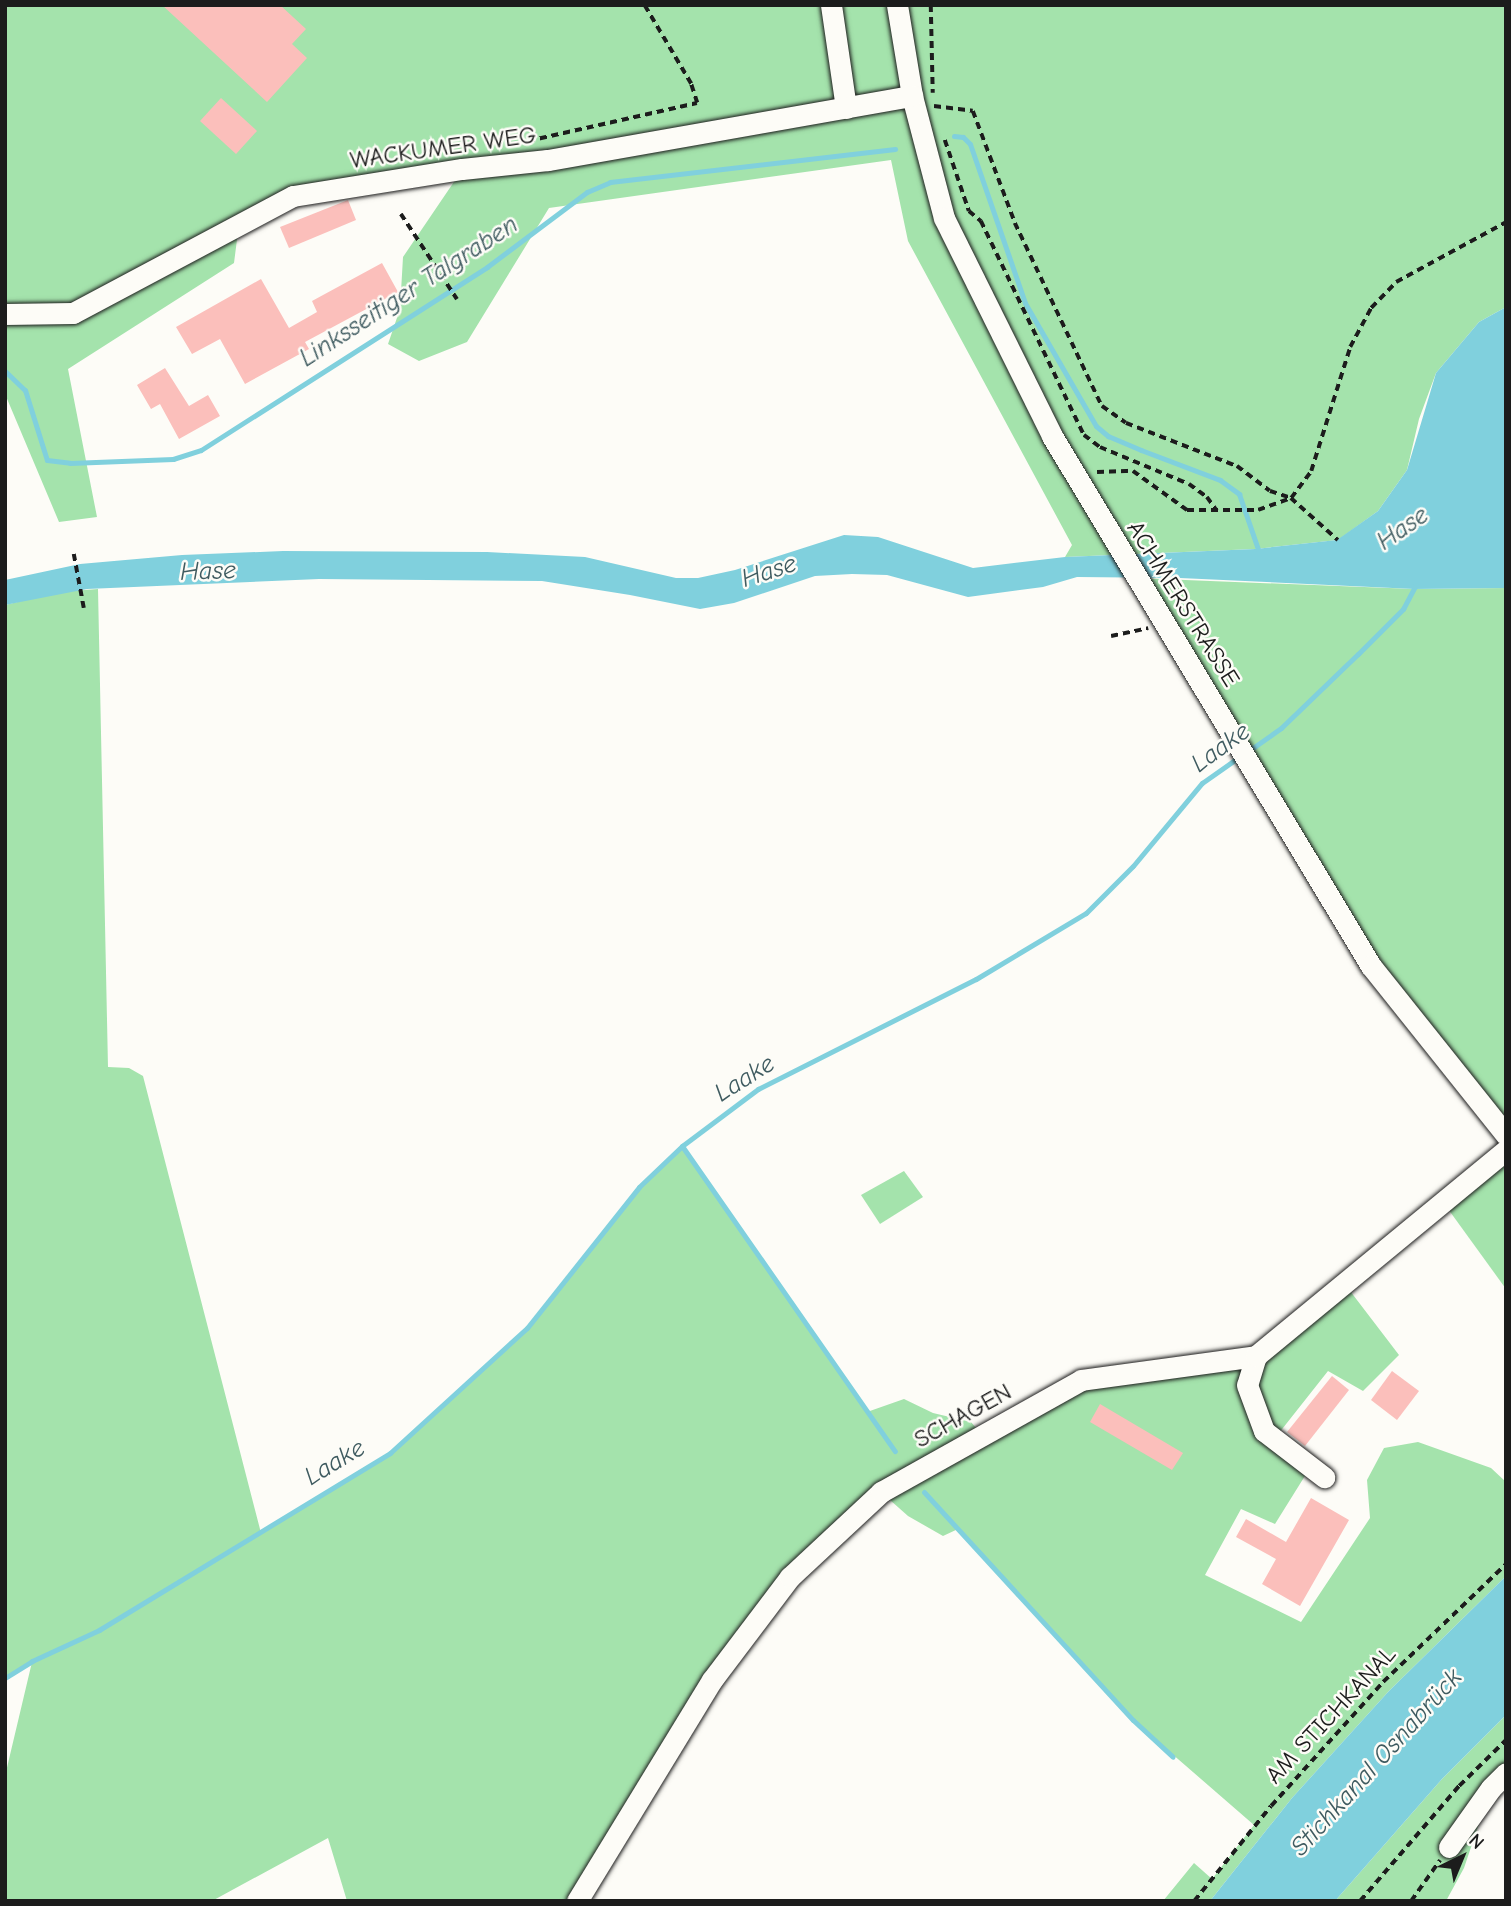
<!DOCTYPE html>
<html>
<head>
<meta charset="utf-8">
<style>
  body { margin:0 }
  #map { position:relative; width:1511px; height:1906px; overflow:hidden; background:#fdfcf7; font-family:"Comic Neue",sans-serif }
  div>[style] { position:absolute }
  .green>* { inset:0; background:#a4e3ac }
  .water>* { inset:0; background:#80d0dd }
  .stream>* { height:5px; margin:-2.5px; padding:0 2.5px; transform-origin:2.5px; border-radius:2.5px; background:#80d0dd }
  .building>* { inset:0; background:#fbbfbb }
  .path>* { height:3.5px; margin-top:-1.75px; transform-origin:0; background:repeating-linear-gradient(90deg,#1c1c1c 0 7px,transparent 0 12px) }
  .roads { filter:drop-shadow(0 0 2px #1c1c1c) drop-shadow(0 0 2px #1c1c1c) }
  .minor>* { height:21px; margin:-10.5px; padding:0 10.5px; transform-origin:10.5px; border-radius:10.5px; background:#fdfcf7 }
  span { translate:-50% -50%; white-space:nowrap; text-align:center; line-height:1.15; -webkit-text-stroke:5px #fdfcf7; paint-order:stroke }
  .street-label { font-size:24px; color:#1c1c1c }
  .water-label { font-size:26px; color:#3f5b60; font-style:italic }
  .frame { position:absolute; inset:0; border:7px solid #1c1c1c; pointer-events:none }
  .north { position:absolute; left:1427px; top:1822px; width:70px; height:70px; -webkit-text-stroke:5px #fdfcf7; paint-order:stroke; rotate:43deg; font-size:19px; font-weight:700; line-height:28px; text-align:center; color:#1c1c1c }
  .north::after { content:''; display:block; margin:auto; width:24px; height:32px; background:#1c1c1c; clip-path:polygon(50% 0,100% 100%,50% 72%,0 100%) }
</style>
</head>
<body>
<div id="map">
  <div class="green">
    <i style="clip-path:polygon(5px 5px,1506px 5px,1506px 307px,1479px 322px,1436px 373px,1419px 419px,1407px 470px,1378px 511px,1338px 540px,1255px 549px,1065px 557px,1072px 545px,908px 241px,891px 160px,549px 208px,467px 342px,419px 361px,388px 344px,400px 309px,403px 257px,462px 170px,293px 196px,239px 224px,234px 263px,68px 369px,97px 517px,59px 522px,5px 394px)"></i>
    <i style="clip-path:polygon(1136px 578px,1414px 589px,1506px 588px,1506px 1135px,1371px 966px)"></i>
    <i style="clip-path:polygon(98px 589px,108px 1067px,129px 1068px,143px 1076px,261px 1533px,390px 1453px,527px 1328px,639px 1187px,682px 1146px,867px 1412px,904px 1399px,933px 1413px,971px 1422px,982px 1435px,1081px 1380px,1256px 1356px,1344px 1283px,1399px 1355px,1363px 1391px,1328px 1371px,1279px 1433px,1313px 1463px,1275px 1524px,1241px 1509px,1205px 1575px,1301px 1622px,1370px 1518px,1367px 1480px,1384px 1448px,1418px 1442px,1491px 1468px,1506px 1482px,1506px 1576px,1388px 1692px,1292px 1798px,1210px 1901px,1163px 1901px,1194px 1863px,1212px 1879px,1254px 1825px,1133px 1720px,958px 1529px,943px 1536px,908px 1516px,881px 1492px,790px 1577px,577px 1901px,347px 1901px,328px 1838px,212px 1901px,5px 1901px,5px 1776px,32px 1662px,5px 1678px,5px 605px,59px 592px)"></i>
    <i style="clip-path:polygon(1506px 1150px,1506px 1289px,1443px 1202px)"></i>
    <i style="clip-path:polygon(904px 1171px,923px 1197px,880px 1224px,861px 1195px)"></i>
    <i style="clip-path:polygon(1506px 1715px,1506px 1773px,1491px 1788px,1464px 1868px,1446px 1901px,1335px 1901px,1442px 1779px)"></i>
  </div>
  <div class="water">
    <i style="clip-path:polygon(1506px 307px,1506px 588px,1414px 589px,1180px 578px,1077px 577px,1043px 587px,968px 597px,887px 575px,852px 574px,815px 576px,734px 603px,700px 609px,630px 595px,542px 581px,319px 579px,87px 589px,5px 605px,5px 580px,80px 564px,182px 555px,283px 551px,487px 552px,585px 557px,676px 578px,698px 578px,735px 570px,844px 535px,878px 537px,973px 568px,1065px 557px,1255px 549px,1337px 540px,1378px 511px,1407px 470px,1436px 373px,1479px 322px)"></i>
    <i style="clip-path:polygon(1506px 1576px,1506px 1715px,1442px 1779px,1335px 1901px,1210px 1901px,1292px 1798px,1388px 1692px)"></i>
  </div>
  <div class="stream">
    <i style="left:954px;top:136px;width:9px;rotate:6deg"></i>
    <i style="left:963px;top:137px;width:10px;rotate:45deg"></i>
    <i style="left:970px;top:144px;width:168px;rotate:70.9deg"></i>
    <i style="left:1025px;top:303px;width:142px;rotate:60deg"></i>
    <i style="left:1096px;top:426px;width:16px;rotate:40deg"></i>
    <i style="left:1108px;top:436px;width:36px;rotate:23deg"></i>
    <i style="left:1141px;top:450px;width:85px;rotate:20.8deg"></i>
    <i style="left:1220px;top:480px;width:24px;rotate:36deg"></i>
    <i style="left:1239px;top:494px;width:65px;rotate:71deg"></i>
    <i style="left:5px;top:371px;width:28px;rotate:44deg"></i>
    <i style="left:25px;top:390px;width:73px;rotate:72.6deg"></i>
    <i style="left:47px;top:460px;width:23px;rotate:7deg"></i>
    <i style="left:70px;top:463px;width:103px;rotate:-2.2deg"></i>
    <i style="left:173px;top:459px;width:29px;rotate:-18deg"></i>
    <i style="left:201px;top:450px;width:340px;rotate:-32.6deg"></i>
    <i style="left:487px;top:267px;width:125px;rotate:-36.9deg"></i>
    <i style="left:587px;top:192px;width:25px;rotate:-23deg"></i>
    <i style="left:610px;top:182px;width:287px;rotate:-6.6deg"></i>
    <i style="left:1247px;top:752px;width:42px;rotate:-35.2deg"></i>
    <i style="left:1281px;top:728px;width:107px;rotate:-43.9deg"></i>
    <i style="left:1358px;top:654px;width:64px;rotate:-45deg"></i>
    <i style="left:1403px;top:609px;width:27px;rotate:-62deg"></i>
    <i style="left:682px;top:1146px;width:372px;rotate:55.1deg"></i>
    <i style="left:924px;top:1492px;width:309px;rotate:47.5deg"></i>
    <i style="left:1133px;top:1720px;width:54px;rotate:42.8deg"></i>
    <i style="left:5px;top:1678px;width:32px;rotate:-32deg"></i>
    <i style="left:32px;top:1661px;width:74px;rotate:-24.8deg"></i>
    <i style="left:99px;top:1630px;width:341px;rotate:-31.3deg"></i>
    <i style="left:390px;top:1453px;width:185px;rotate:-42.4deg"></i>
    <i style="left:527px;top:1328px;width:180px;rotate:-51.5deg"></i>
    <i style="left:639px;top:1187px;width:59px;rotate:-43.6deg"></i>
    <i style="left:682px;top:1146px;width:95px;rotate:-36.9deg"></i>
    <i style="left:758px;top:1089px;width:244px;rotate:-26.8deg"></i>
    <i style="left:976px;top:979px;width:128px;rotate:-31deg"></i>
    <i style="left:1086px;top:913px;width:66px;rotate:-45deg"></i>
    <i style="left:1133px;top:866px;width:108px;rotate:-50.3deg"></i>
    <i style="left:1202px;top:783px;width:45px;rotate:-35.1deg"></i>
  </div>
  <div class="building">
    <i style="clip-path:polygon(162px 5px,280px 5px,306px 29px,292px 44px,307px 58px,267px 102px)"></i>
    <i style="clip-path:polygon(221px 98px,257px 131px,236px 154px,200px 121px)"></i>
    <i style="clip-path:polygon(348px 200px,356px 220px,289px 248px,280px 227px)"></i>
    <i style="clip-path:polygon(382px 263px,398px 292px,305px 342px,309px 349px,245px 384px,220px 339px,192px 354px,176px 327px,261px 279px,289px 328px,317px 312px,312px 301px)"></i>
    <i style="clip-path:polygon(165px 368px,189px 406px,208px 395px,220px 416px,179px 439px,160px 404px,151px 409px,137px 385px)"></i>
    <i style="clip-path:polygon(1392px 1371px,1419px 1391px,1397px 1420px,1371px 1400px)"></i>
    <i style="clip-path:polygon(1332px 1376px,1349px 1390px,1305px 1446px,1287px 1432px)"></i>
    <i style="clip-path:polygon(1100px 1404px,1183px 1453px,1172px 1470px,1090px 1422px)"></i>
    <i style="clip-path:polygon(1311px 1498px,1349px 1520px,1300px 1606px,1262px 1584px,1276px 1559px,1236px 1537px,1246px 1519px,1286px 1542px)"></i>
  </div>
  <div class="path">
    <i style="left:931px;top:5px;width:88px;rotate:88.7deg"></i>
    <i style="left:934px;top:106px;width:39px;rotate:7deg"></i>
    <i style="left:973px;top:111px;width:120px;rotate:69.4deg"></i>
    <i style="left:1015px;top:223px;width:203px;rotate:64.6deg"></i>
    <i style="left:1102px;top:406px;width:29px;rotate:35deg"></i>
    <i style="left:1126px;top:423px;width:119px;rotate:21.2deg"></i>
    <i style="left:1237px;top:466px;width:41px;rotate:37.1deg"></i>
    <i style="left:1270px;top:491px;width:22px;rotate:18deg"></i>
    <i style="left:1291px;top:498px;width:34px;rotate:-53deg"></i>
    <i style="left:1311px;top:471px;width:130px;rotate:-72.5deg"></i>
    <i style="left:1350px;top:347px;width:44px;rotate:-61.7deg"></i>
    <i style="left:1371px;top:308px;width:36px;rotate:-46deg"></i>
    <i style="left:1396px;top:282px;width:125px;rotate:-28.6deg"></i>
    <i style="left:945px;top:140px;width:75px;rotate:71.3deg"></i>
    <i style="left:969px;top:211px;width:16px;rotate:40deg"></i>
    <i style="left:981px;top:221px;width:237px;rotate:64.3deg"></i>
    <i style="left:1084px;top:435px;width:20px;rotate:37deg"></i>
    <i style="left:1100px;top:447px;width:96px;rotate:22.6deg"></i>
    <i style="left:1189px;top:484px;width:22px;rotate:36deg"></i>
    <i style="left:1207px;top:497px;width:17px;rotate:54deg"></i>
    <i style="left:528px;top:141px;width:173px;rotate:-12.7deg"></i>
    <i style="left:697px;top:103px;width:20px;rotate:-108deg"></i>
    <i style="left:691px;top:84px;width:92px;rotate:-120.7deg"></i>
    <i style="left:401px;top:214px;width:102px;rotate:56.6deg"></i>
    <i style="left:1097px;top:472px;width:36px;rotate:-2deg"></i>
    <i style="left:1133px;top:471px;width:67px;rotate:35.8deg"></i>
    <i style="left:1187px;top:510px;width:71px"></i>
    <i style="left:1258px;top:510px;width:35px;rotate:-20deg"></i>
    <i style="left:1291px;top:498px;width:63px;rotate:41.8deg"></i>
    <i style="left:74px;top:554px;width:55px;rotate:79.5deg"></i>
    <i style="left:1111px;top:636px;width:38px;rotate:-12deg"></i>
    <i style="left:1194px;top:1901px;width:122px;rotate:-51deg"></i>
    <i style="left:1271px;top:1806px;width:167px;rotate:-47.9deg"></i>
    <i style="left:1383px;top:1682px;width:170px;rotate:-43.8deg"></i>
    <i style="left:1360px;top:1901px;width:152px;rotate:-49.3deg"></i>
    <i style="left:1459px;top:1786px;width:66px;rotate:-44.4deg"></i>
    <i style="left:1411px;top:1901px;width:50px;rotate:-54.7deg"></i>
  </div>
  <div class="roads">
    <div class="minor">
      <i style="left:831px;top:5px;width:104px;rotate:81.7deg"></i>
      <i style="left:897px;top:5px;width:92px;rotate:80.6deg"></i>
      <i style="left:912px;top:96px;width:126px;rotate:75.3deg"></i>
      <i style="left:944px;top:218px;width:243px;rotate:63.6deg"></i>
      <i style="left:1052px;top:436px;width:619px;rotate:58.96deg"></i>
      <i style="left:1371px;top:966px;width:216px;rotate:51.4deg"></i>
      <i style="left:5px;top:314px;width:68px;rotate:-0.8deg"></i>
      <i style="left:73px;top:313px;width:249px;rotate:-28deg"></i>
      <i style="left:293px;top:196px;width:171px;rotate:-9.1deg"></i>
      <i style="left:462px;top:169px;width:86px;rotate:-6deg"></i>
      <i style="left:548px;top:160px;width:370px;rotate:-10deg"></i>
      <i style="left:1256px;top:1356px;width:30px;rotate:107deg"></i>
      <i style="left:1247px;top:1385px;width:49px;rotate:69.7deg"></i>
      <i style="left:1264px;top:1431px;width:76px;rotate:37.5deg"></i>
      <i style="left:1449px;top:1847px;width:72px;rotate:-54.6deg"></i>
      <i style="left:1491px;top:1788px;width:21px;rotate:-45deg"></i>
      <i style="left:577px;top:1901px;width:259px;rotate:-58.6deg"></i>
      <i style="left:712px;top:1680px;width:129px;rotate:-52.9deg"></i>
      <i style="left:790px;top:1577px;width:125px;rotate:-43deg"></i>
      <i style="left:881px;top:1492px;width:229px;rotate:-29.2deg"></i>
      <i style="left:1081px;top:1380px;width:177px;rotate:-7.8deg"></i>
      <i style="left:1256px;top:1356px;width:324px;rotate:-39.5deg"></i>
    </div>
  </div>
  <div class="street-label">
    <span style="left:443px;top:148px;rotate:-8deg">WACKUMER WEG</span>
    <span style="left:1183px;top:604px;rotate:58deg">ACHMERSTRASSE</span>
    <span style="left:963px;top:1416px;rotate:-29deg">SCHAGEN</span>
    <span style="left:1331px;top:1715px;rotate:-47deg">AM STICHKANAL</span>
  </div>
  <div class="water-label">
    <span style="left:409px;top:292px;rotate:-33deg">Linksseitiger Talgraben</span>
    <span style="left:1403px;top:529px;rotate:-35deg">Hase</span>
    <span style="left:208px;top:572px;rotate:-2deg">Hase</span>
    <span style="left:769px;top:572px;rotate:-18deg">Hase</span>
    <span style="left:1221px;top:748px;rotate:-36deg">Laake</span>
    <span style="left:745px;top:1079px;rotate:-32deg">Laake</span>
    <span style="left:335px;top:1463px;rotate:-31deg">Laake</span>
    <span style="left:1377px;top:1763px;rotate:-48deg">Stichkanal Osnabrück</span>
  </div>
  <div class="frame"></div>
  <div class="north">N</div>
</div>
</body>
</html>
